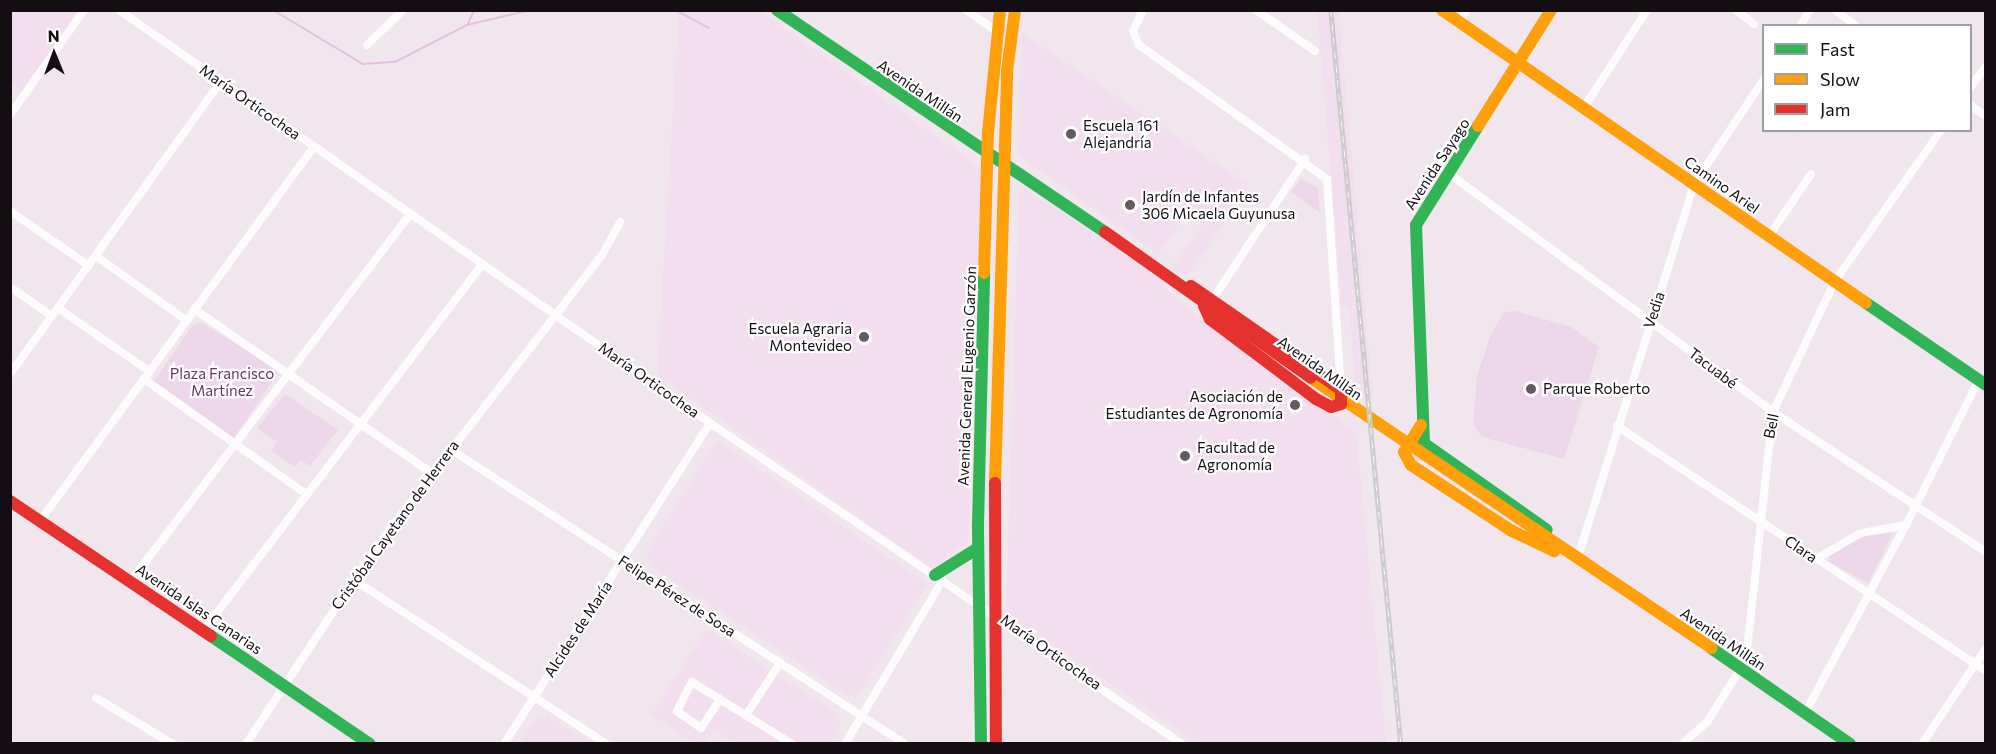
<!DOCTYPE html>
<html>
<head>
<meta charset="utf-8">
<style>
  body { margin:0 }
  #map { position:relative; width:1996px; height:754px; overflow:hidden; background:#f1e6ee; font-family:Commissioner,sans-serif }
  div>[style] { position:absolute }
  .built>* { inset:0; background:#f2deee }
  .green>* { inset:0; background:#edd6ea }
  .stream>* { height:2px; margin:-1px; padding:0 1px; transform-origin:1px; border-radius:1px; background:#e4c0df }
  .street>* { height:8px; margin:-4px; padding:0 4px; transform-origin:4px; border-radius:4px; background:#fdfbfc }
  .fast>* { height:12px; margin:-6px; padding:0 6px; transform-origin:6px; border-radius:6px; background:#30b455 }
  .slow>* { height:12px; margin:-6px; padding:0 6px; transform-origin:6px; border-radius:6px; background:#ff9f0a }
  .jam>* { height:12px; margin:-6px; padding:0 6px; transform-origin:6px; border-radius:6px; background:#e5322d }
  .rail>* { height:4.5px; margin-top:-2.25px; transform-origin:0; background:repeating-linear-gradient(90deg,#fff 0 7px,#cdcbcd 0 14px); box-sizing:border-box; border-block:2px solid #cdcbcd }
  .dots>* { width:16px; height:16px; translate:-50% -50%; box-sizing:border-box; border:3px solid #fff; border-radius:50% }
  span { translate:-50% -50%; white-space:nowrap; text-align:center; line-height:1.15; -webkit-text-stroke:4.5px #fff; paint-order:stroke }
  .street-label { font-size:15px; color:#140e13 }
  .poi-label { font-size:15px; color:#140e13 }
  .left { translate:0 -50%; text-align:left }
  .right { translate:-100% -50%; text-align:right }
  .park-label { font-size:15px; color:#6c3368 }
  .frame { position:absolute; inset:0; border:12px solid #140e13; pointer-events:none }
  .legend { position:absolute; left:1762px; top:24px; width:210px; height:108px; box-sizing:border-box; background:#fff; border:2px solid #a19fa1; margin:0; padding:8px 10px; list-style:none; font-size:18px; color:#140e13 }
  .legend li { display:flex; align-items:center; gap:12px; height:30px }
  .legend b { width:30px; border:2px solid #a19fa1 }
  .north { position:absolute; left:24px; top:24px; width:60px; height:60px; -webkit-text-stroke:4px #fff; paint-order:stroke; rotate:359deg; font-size:16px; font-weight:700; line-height:24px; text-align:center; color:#140e13 }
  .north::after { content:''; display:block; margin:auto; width:21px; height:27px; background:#140e13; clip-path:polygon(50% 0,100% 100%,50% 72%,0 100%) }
</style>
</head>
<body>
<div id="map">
  <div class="built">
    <i style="clip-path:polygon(11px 11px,79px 11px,22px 91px,11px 83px)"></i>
    <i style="clip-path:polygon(679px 11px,760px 11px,981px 168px,968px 541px,933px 569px,657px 375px)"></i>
    <i style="clip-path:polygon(1317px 11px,1339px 11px,1373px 399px,1355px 391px,1350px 308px,1342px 307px)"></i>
    <i style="clip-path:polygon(1021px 33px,1249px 186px,1187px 277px,1172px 268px,1205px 220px,1189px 210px,1158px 254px,1019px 156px)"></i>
    <i style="clip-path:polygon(1025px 189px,1146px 268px,1179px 301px,1356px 431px,1386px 743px,1198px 743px,1006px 613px,1019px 192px)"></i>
    <i style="clip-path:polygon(717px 440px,928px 584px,858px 695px,847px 695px,649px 565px,647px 551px)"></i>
    <i style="clip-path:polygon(707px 629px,835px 712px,840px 724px,831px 743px,737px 743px,713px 730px,704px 743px,696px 743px,651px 715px)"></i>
    <i style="clip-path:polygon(548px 716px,591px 743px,520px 743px,534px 721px)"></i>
  </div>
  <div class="green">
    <i style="clip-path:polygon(1301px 179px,1318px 188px,1320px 213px,1291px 192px)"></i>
    <i style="clip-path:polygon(1516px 311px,1571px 327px,1599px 347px,1564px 459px,1482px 437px,1473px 424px,1477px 376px,1490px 337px,1503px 313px)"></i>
    <i style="clip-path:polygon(201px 322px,279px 371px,234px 438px,153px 382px,193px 325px)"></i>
    <i style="clip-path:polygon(285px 394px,338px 430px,310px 466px,301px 460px,295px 467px,271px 451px,277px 442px,257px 428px)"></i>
    <i style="clip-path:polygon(1893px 533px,1868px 583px,1829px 562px,1829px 554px,1861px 536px)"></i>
  </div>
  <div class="stream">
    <i style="left:273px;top:10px;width:105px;rotate:31deg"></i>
    <i style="left:363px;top:64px;width:32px;rotate:-4deg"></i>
    <i style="left:395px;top:62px;width:81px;rotate:-27.2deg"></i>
    <i style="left:467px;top:25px;width:65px;rotate:-13.4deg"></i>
    <i style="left:567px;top:10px;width:1px"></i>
    <i style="left:675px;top:10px;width:38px;rotate:28deg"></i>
    <i style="left:468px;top:24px;width:15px;rotate:-67deg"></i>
  </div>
  <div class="street">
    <i style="left:119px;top:10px;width:721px;rotate:34.95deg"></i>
    <i style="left:710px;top:423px;width:571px;rotate:34.22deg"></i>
    <i style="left:966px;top:10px;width:38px;rotate:35deg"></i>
    <i style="left:1143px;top:10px;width:23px;rotate:115deg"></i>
    <i style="left:1133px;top:31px;width:15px;rotate:67deg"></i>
    <i style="left:1139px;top:45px;width:231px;rotate:35.5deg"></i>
    <i style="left:1327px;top:179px;width:211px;rotate:86.2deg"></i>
    <i style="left:1256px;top:10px;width:72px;rotate:34.8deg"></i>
    <i style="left:1736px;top:10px;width:23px;rotate:38deg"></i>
    <i style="left:1835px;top:10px;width:26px;rotate:37deg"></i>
    <i style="left:1460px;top:22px;width:13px;rotate:-63deg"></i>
    <i style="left:1800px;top:26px;width:19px;rotate:-58deg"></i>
    <i style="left:367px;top:45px;width:50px;rotate:-44.2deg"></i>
    <i style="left:1970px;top:88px;width:27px;rotate:-54deg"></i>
    <i style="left:1970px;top:105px;width:19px;rotate:35deg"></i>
    <i style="left:1583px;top:109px;width:118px;rotate:-57.1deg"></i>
    <i style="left:10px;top:115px;width:128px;rotate:-54.8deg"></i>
    <i style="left:1448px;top:173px;width:403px;rotate:36.3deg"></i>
    <i style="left:1773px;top:412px;width:255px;rotate:33.3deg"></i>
    <i style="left:10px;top:211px;width:96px;rotate:34.8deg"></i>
    <i style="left:1769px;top:236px;width:75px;rotate:-55.9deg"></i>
    <i style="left:96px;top:256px;width:110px;rotate:35.4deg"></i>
    <i style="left:10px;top:287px;width:51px;rotate:34.6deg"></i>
    <i style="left:1213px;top:299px;width:168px;rotate:-56.7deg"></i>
    <i style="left:58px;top:308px;width:111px;rotate:34.7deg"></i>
    <i style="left:194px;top:309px;width:289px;rotate:34.6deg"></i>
    <i style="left:10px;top:374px;width:361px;rotate:-54.2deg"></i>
    <i style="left:144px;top:379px;width:200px;rotate:35.4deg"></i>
    <i style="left:1617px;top:426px;width:443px;rotate:33.6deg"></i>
    <i style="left:450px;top:449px;width:542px;rotate:32.96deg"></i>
    <i style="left:40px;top:521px;width:464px;rotate:-53.8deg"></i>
    <i style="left:1906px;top:525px;width:162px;rotate:-63.3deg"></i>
    <i style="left:1578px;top:557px;width:391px;rotate:-72.7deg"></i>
    <i style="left:1694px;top:184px;width:126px;rotate:-56.3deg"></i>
    <i style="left:354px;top:580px;width:302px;rotate:33deg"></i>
    <i style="left:130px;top:582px;width:462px;rotate:-52.7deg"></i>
    <i style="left:203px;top:631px;width:462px;rotate:-52.7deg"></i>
    <i style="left:96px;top:698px;width:90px;rotate:30.9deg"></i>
    <i style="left:720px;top:699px;width:35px;rotate:123deg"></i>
    <i style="left:701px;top:728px;width:29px;rotate:-145deg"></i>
    <i style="left:677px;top:711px;width:33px;rotate:-63deg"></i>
    <i style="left:692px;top:682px;width:118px;rotate:31.8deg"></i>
    <i style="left:1805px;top:713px;width:213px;rotate:-61.8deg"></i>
    <i style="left:1906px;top:525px;width:46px;rotate:169.9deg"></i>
    <i style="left:1861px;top:533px;width:52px;rotate:150deg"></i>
    <i style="left:746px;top:715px;width:62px;rotate:-56.8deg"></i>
    <i style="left:246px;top:744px;width:232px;rotate:-56.6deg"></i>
    <i style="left:374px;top:550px;width:373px;rotate:-52.3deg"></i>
    <i style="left:602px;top:255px;width:38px;rotate:-61deg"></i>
    <i style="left:504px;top:744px;width:381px;rotate:-57.3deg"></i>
    <i style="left:845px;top:744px;width:190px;rotate:-59.2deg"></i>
    <i style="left:1682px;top:744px;width:33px;rotate:-41deg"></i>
    <i style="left:1707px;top:722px;width:73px;rotate:-57.8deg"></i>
    <i style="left:1746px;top:660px;width:249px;rotate:-83.8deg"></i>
    <i style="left:1773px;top:412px;width:145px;rotate:-64.7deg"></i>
    <i style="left:1835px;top:281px;width:184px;rotate:-54.9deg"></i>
    <i style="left:1922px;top:744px;width:115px;rotate:-56.3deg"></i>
  </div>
  <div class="fast">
    <i style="left:777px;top:10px;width:396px;rotate:34.1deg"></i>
    <i style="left:1866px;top:303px;width:145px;rotate:34.3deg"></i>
    <i style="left:1419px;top:440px;width:156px;rotate:35.1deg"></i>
    <i style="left:1424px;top:443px;width:218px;rotate:-92.1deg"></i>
    <i style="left:1416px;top:225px;width:117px;rotate:-57.9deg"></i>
    <i style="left:935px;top:575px;width:51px;rotate:-32.1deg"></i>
    <i style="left:211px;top:636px;width:192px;rotate:34.2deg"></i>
    <i style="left:1711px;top:648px;width:169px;rotate:34.6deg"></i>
    <i style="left:981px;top:744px;width:219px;rotate:-90.8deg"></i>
    <i style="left:978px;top:525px;width:252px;rotate:-88.6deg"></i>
  </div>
  <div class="slow">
    <i style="left:1442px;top:10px;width:515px;rotate:34.65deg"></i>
    <i style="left:1478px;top:126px;width:137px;rotate:-57.8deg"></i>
    <i style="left:984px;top:273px;width:140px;rotate:-88.4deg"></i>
    <i style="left:988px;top:133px;width:124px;rotate:-84.4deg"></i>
    <i style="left:1311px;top:378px;width:483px;rotate:34deg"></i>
    <i style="left:1421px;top:425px;width:32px;rotate:122deg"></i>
    <i style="left:1404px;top:452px;width:15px;rotate:62deg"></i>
    <i style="left:1411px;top:465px;width:121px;rotate:33.2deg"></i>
    <i style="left:1512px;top:531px;width:47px;rotate:25.5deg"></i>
    <i style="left:995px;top:483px;width:412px;rotate:-88.3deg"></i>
    <i style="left:1007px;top:71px;width:62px;rotate:-82.5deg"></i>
  </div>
  <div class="jam">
    <i style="left:1105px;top:232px;width:252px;rotate:35.3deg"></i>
    <i style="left:1191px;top:286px;width:183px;rotate:34.7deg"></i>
    <i style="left:1341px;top:390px;width:14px;rotate:90deg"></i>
    <i style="left:1341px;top:404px;width:10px;rotate:163deg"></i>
    <i style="left:1331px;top:407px;width:17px;rotate:-152deg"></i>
    <i style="left:1316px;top:399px;width:133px;rotate:-143deg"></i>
    <i style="left:1210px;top:319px;width:14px;rotate:-115deg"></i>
    <i style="left:995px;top:483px;width:261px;rotate:89.8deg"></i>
    <i style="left:10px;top:501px;width:242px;rotate:33.9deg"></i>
  </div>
  <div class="rail">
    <i style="left:1331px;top:10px;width:737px;rotate:84.55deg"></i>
  </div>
  <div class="dots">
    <i style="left:1071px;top:134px;background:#615a60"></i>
    <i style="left:1130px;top:205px;background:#615a60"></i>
    <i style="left:864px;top:337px;background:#615a60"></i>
    <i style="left:1531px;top:389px;background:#615a60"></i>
    <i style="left:1295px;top:405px;background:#615a60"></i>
    <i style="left:1185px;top:456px;background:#615a60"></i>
  </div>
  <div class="street-label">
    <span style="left:920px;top:91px;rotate:34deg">Avenida Millán</span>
    <span style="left:250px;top:102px;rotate:35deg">María Orticochea</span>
    <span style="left:1437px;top:164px;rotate:-57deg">Avenida Sayago</span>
    <span style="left:1722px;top:185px;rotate:35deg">Camino Ariel</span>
    <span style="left:1654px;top:310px;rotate:-72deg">Vedia</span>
    <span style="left:1320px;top:368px;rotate:35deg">Avenida Millán</span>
    <span style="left:1713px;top:368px;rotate:37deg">Tacuabé</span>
    <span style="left:967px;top:376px;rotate:-88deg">Avenida General Eugenio Garzón</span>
    <span style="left:649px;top:380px;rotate:35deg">María Orticochea</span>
    <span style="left:1771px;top:426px;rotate:-78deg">Bell</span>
    <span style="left:395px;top:525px;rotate:-54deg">Cristóbal Cayetano de Herrera</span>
    <span style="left:1801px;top:549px;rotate:34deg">Clara</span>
    <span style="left:677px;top:596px;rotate:33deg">Felipe Pérez de Sosa</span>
    <span style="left:199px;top:609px;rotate:34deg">Avenida Islas Canarias</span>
    <span style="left:578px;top:629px;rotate:-57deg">Alcides de María</span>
    <span style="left:1723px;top:639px;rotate:34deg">Avenida Millán</span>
    <span style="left:1051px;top:652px;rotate:35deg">María Orticochea</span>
  </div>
  <div class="poi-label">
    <span class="left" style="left:1083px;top:134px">Escuela 161<br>Alejandría</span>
    <span class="left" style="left:1142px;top:205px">Jardín de Infantes<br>306 Micaela Guyunusa</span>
    <span class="right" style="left:852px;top:337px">Escuela Agraria<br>Montevideo</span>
    <span class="left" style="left:1543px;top:389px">Parque Roberto</span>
    <span class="right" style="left:1283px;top:405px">Asociación de<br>Estudiantes de Agronomía</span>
    <span class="left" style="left:1197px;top:456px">Facultad de<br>Agronomía</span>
  </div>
  <div class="park-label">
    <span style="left:222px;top:382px">Plaza Francisco<br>Martínez</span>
  </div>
  <div class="frame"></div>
  <ul class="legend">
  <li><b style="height:8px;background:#30b455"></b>Fast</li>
  <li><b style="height:8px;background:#ff9f0a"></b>Slow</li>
  <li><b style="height:8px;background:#e5322d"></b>Jam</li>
  </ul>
  <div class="north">N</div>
</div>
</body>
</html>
